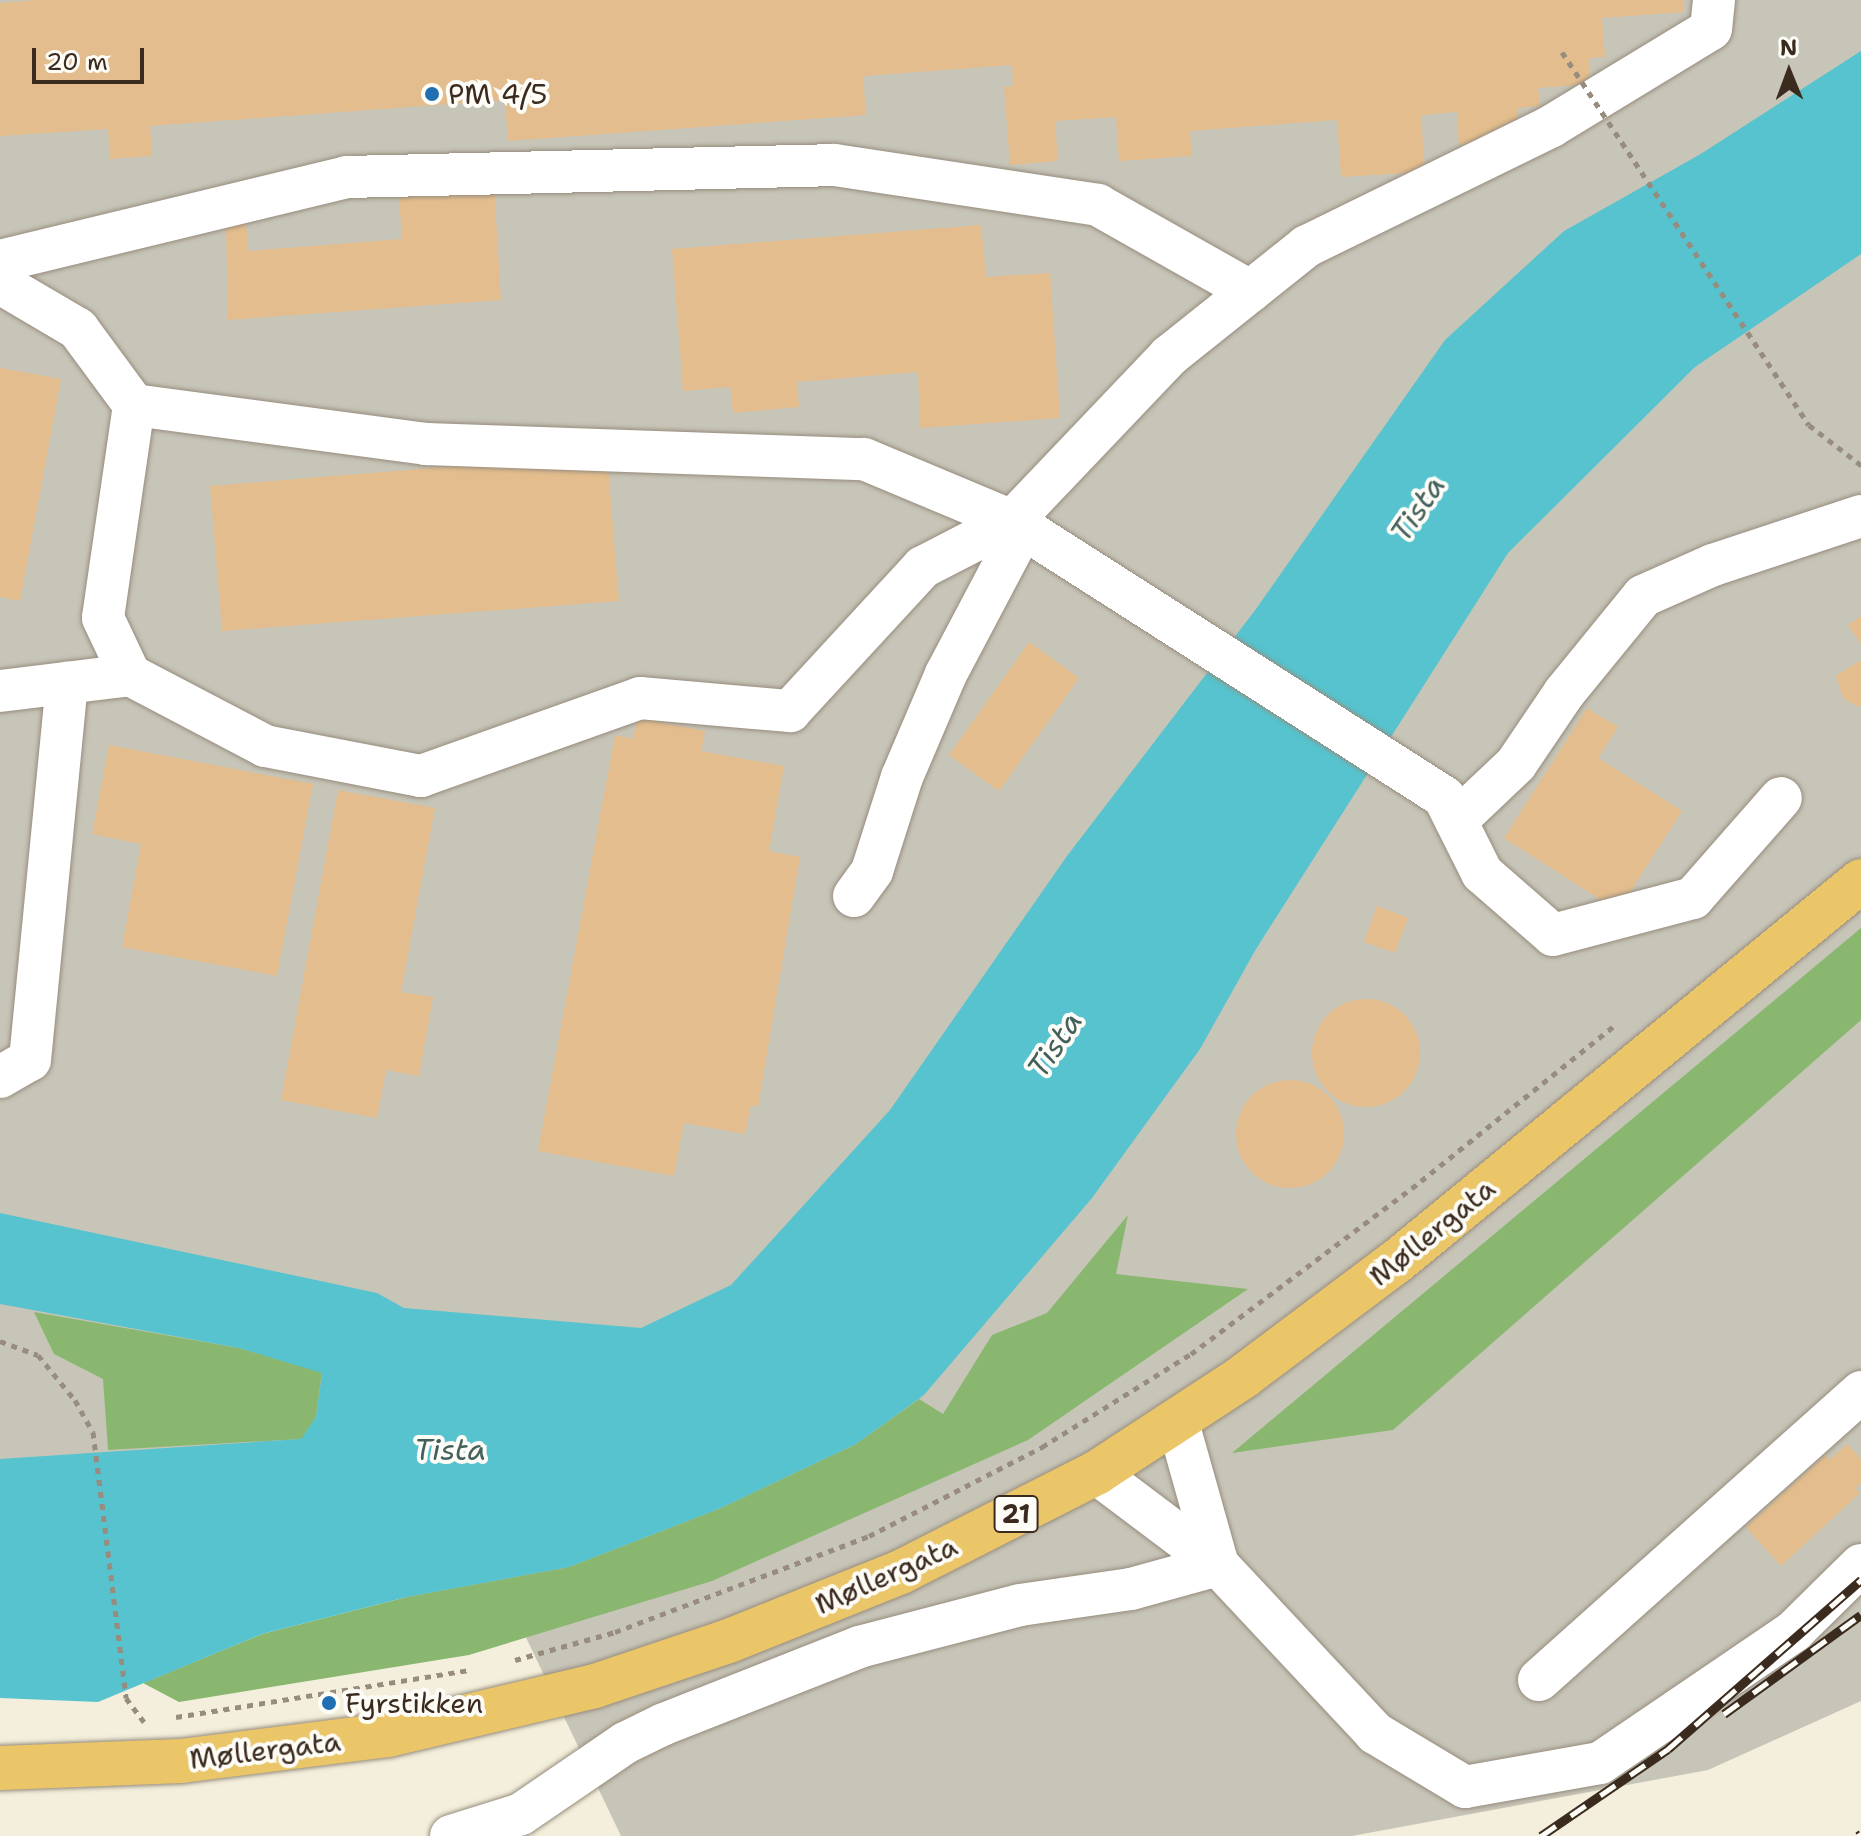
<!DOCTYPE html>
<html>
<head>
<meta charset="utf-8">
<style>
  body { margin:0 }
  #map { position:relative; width:1861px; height:1836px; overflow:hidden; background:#f3efdc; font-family:"Shantell Sans",sans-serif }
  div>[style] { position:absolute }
  .industrial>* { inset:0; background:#c7c5b8 }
  .forest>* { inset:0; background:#89b770 }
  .water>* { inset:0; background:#56c3ce }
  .building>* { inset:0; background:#e3bd8d }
  .round { border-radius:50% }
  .path>* { height:5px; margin-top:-2.5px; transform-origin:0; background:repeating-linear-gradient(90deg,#978c7d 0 6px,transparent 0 12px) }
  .roads { filter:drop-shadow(0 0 2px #978c7d) drop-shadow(0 0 2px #978c7d) }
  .minor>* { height:42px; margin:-21px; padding:0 21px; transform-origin:21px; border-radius:21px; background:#fff }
  .major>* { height:44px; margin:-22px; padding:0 22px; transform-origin:22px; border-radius:22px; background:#ebc669 }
  .rail>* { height:9px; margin-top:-4.5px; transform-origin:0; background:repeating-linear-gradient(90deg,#fdfcf7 0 18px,#3b2a1e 0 36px); box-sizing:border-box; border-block:2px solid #3b2a1e }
  .path-bridge>* { height:5px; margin-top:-2.5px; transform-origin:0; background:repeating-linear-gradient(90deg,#978c7d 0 6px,transparent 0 12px) }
  .dots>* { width:22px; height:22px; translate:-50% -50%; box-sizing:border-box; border:4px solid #fdfcf7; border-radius:50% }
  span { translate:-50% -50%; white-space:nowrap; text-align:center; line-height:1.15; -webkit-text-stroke:8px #fdfcf7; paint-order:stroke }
  .shield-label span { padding:2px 6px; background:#fdfcf7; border:2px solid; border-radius:6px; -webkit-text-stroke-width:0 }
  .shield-label { font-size:26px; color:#3b2a1e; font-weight:700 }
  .poi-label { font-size:28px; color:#3b2a1e }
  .left { translate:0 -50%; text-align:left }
  .street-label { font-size:28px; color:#3b2a1e }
  .water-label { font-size:30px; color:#44605c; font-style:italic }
  .north { position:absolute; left:1749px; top:32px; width:80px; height:80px; -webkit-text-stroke:6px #fdfcf7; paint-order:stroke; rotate:359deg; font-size:22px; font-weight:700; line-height:32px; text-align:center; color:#3b2a1e }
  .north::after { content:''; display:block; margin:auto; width:28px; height:36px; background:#3b2a1e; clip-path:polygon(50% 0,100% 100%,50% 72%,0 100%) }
  .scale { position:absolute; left:32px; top:48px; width:112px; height:36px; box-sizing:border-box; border:4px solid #3b2a1e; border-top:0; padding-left:10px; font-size:24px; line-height:28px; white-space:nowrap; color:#3b2a1e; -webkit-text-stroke:6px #fdfcf7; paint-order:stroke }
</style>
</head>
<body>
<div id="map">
  <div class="industrial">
    <i style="clip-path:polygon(0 0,1861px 0,1861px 1701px,1708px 1770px,1352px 1836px,621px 1836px,520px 1625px,0 1501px)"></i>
  </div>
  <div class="forest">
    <i style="clip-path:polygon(1861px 928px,1861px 1020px,1393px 1430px,1232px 1453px)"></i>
    <i style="clip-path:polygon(1128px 1215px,1116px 1274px,1248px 1289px,1028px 1440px,712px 1581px,469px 1655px,179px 1702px,143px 1683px,262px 1634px,407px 1597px,569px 1567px,721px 1508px,856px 1444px,919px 1399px,943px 1414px,992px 1335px,1047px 1313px)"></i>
    <i style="clip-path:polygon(34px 1312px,239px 1348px,322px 1372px,316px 1417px,302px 1439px,108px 1450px,103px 1379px,54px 1354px)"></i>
  </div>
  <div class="water">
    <i style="clip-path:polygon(1861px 51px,1861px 254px,1695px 367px,1508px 553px,1256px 949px,1200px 1049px,1092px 1198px,924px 1395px,856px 1444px,721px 1508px,569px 1567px,407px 1597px,262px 1634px,98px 1702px,0 1698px,0 1459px,301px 1439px,316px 1417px,322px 1373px,239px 1348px,0 1304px,0 1213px,377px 1293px,404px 1308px,641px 1328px,731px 1285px,890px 1110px,1067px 856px,1256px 609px,1445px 340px,1564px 231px,1699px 155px)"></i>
  </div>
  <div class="building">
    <i style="clip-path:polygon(37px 0,1683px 0,1684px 12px,1602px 18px,1605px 57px,1589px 58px,1590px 84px,1538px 88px,1540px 106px,1517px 108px,1519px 140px,1459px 145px,1457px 112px,1421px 115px,1425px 172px,1341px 177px,1337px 120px,1190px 131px,1192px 156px,1119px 161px,1116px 117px,1055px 121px,1058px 161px,1010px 165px,1004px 87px,1013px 86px,1012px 65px,863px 76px,866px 115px,508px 141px,505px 100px,150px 126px,152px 156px,110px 159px,108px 129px,0 136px,0 3px)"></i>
    <i style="clip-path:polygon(494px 184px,501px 300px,228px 320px,226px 224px,246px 223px,248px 251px,402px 239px,399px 196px)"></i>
    <i style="clip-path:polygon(981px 225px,986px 277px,1050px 273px,1060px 418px,920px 428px,918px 372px,797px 382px,799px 407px,733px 413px,730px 387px,683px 391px,672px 249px)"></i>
    <i style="clip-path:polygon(0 368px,61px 379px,20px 601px,0 597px)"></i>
    <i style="clip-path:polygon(607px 454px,619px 601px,222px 631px,210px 486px)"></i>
    <i style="clip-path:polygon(1861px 616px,1861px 644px,1848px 625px)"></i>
    <i style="clip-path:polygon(1029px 642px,1079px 678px,999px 791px,949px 755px)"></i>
    <i style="clip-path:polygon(1861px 660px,1861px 705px,1858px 707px,1843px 698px,1836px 676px)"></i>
    <i style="clip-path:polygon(1587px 708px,1618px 727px,1598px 758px,1682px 811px,1618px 911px,1504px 838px)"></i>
    <i style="clip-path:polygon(637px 718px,705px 731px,701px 751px,784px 766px,769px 851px,800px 857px,758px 1107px,751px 1105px,745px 1134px,684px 1123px,674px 1176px,538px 1151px,615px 735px,633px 739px)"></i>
    <i style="clip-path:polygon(109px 745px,313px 784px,277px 976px,122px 947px,141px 844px,92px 834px)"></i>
    <i style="clip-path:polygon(338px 790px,435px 808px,401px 992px,433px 997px,419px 1076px,386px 1070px,377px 1118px,281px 1100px)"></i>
    <i style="clip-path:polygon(1377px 906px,1408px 918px,1395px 953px,1364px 942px)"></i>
    <i class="round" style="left:1312px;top:999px;width:108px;height:108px"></i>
    <i class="round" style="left:1236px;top:1080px;width:108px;height:108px"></i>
    <i style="clip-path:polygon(1847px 1444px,1861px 1459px,1861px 1483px,1855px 1489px,1860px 1493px,1781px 1566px,1746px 1527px,1825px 1455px,1829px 1460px)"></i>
  </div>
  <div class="path">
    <i style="left:0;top:1341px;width:40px;rotate:20.2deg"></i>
    <i style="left:38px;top:1355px;width:58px;rotate:50.6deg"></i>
    <i style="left:75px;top:1400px;width:37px;rotate:61deg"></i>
    <i style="left:93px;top:1432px;width:268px;rotate:82.9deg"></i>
    <i style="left:126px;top:1698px;width:30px;rotate:53deg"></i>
    <i style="left:515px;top:1660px;width:104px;rotate:-15.6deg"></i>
    <i style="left:615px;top:1632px;width:272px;rotate:-20.7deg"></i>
    <i style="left:869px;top:1536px;width:195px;rotate:-27.2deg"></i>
    <i style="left:1042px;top:1447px;width:176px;rotate:-32deg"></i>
    <i style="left:1191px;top:1354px;width:288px;rotate:-36.9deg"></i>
    <i style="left:1421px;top:1181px;width:249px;rotate:-38.8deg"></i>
    <i style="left:176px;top:1717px;width:298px;rotate:-9.1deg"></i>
  </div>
  <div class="roads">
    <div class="minor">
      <i style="left:0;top:261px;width:357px;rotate:-13.6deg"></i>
      <i style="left:347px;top:177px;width:487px;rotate:-1.4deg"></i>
      <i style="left:834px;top:165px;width:267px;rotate:8.6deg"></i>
      <i style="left:1098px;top:205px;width:175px;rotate:29.5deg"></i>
      <i style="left:0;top:283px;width:91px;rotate:30.5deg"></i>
      <i style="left:78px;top:329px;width:94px;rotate:53.6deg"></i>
      <i style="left:134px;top:405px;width:215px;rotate:98.3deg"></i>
      <i style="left:103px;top:618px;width:63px;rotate:64.7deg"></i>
      <i style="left:130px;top:675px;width:153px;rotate:27.7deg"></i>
      <i style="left:265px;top:746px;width:159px;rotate:10.9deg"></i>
      <i style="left:421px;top:776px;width:232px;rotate:-19.6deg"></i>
      <i style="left:640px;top:698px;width:151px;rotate:5deg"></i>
      <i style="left:790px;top:711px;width:196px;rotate:-47.3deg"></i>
      <i style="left:923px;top:567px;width:100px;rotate:-27.3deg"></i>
      <i style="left:1012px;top:521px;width:228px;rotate:-46.4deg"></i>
      <i style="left:1169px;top:356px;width:176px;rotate:-38.6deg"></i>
      <i style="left:1307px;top:246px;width:271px;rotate:-26.1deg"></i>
      <i style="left:1550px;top:127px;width:188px;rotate:-31.3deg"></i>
      <i style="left:1711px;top:29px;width:29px;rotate:-84deg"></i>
      <i style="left:134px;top:405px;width:295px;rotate:7.6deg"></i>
      <i style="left:426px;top:444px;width:438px;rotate:2deg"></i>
      <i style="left:864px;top:459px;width:160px;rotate:22.7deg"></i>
      <i style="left:1012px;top:521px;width:513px;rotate:32.57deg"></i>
      <i style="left:1444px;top:797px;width:85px;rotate:63.4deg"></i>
      <i style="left:1482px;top:873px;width:94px;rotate:41.1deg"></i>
      <i style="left:1553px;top:935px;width:145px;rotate:-14.8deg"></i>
      <i style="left:1693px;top:898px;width:133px;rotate:-48.7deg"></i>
      <i style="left:0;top:691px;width:131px;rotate:-7deg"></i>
      <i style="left:1456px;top:821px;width:83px;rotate:-43.5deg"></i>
      <i style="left:1516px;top:764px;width:86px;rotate:-55.9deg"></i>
      <i style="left:1564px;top:693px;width:125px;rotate:-50.8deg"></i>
      <i style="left:1643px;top:596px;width:77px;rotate:-23.9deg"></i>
      <i style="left:1713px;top:565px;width:156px;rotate:-18.3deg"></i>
      <i style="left:854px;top:896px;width:31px;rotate:-54deg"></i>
      <i style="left:872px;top:871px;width:99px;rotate:-72.3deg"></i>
      <i style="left:902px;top:777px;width:112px;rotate:-66.9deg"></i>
      <i style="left:946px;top:674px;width:165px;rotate:-62.2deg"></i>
      <i style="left:0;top:1077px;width:34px;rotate:-30deg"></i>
      <i style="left:30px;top:1060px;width:379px;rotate:-84.4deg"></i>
      <i style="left:1178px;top:1423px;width:148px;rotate:74.3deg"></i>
      <i style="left:1096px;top:1473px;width:153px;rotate:37deg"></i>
      <i style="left:1218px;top:1565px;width:230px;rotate:46.9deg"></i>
      <i style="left:1375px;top:1733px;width:105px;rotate:31deg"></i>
      <i style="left:1465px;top:1787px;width:137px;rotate:-10.1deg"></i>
      <i style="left:1600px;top:1763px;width:235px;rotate:-34.2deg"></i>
      <i style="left:1794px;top:1631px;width:94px;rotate:-44.6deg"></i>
      <i style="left:1539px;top:1680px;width:432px;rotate:-41.8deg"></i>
      <i style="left:451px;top:1836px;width:73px;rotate:-17.4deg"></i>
      <i style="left:521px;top:1814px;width:126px;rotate:-34.3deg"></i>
      <i style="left:625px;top:1743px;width:43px;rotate:-26deg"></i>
      <i style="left:664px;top:1724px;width:210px;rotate:-21.5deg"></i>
      <i style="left:859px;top:1647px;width:166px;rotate:-14.6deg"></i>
      <i style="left:1020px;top:1605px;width:112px;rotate:-8.2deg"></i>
      <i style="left:1131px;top:1589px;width:90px;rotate:-15.4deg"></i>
    </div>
    <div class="major">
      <i style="left:0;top:1768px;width:181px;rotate:-2.2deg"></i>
      <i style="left:181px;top:1761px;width:209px;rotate:-7.2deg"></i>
      <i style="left:388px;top:1735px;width:213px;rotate:-13.3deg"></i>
      <i style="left:595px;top:1686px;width:141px;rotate:-18.6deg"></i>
      <i style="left:729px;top:1641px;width:185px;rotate:-21.9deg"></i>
      <i style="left:901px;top:1572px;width:219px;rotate:-26.9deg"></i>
      <i style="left:1096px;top:1473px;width:177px;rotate:-33.2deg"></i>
      <i style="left:1244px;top:1376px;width:190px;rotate:-36.9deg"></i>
      <i style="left:1396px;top:1262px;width:601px;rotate:-39.33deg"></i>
    </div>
  </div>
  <div class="rail">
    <i style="left:1724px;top:1714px;width:169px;rotate:-35.9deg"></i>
    <i style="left:1541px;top:1836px;width:154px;rotate:-34.4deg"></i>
    <i style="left:1668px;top:1749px;width:257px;rotate:-41.2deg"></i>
    <i style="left:1858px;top:1836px;width:4px;rotate:-34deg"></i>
  </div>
  <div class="path-bridge">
    <i style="left:1562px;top:52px;width:447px;rotate:56.5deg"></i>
    <i style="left:1809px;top:425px;width:66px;rotate:37.6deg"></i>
  </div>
  <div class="dots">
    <i style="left:432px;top:94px;background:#1f6fb2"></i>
    <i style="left:329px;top:1703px;background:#1f6fb2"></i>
  </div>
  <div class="shield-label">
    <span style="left:1016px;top:1514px">21</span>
  </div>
  <div class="poi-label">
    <span class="left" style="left:448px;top:94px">PM 4/5</span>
    <span class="left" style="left:345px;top:1703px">Fyrstikken</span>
  </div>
  <div class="street-label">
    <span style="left:1432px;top:1232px;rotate:-39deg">Møllergata</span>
    <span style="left:886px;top:1575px;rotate:-24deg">Møllergata</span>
    <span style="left:265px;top:1750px;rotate:-7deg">Møllergata</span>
  </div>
  <div class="water-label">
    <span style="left:1418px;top:509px;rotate:-56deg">Tista</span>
    <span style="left:1055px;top:1045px;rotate:-56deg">Tista</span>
    <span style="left:450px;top:1450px">Tista</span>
  </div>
  <div class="north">N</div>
  <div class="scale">20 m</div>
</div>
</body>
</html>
